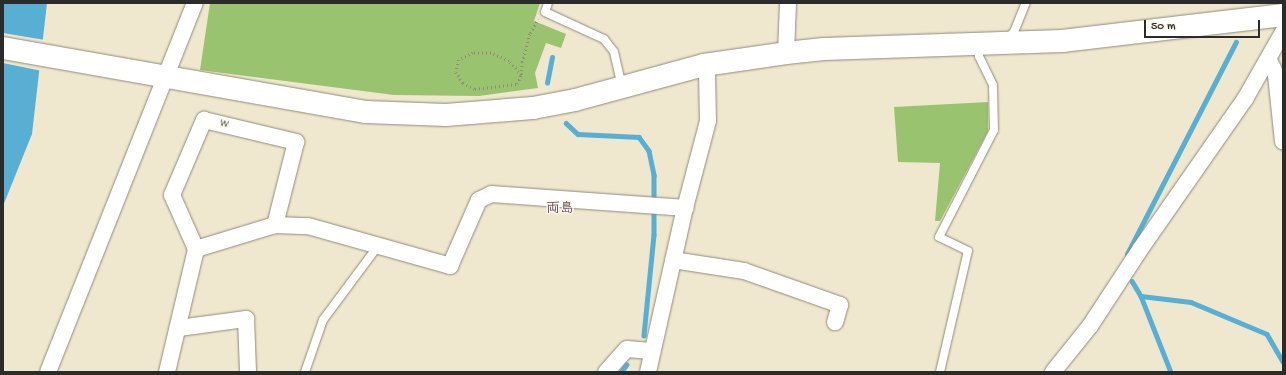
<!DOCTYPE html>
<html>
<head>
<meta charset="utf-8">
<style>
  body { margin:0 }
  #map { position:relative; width:1286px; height:375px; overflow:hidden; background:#f0e8ce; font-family:"Gochi Hand","Klee One",sans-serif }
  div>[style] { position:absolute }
  .green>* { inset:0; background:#99c36f }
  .water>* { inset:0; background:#57afd4 }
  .pier>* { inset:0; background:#f0e8ce }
  .stream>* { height:4.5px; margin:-2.25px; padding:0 2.25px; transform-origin:2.25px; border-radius:2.25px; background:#57afd4 }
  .path>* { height:2.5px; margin-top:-1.25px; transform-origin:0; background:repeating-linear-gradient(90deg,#8e8a7c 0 1px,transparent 0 4px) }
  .roads { filter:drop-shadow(0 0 1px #8e8a7c) drop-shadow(0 0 1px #8e8a7c) }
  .lane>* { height:8px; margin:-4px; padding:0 4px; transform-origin:4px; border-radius:4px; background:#fff }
  .street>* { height:16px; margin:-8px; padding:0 8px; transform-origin:8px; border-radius:8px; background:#fff }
  .secondary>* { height:22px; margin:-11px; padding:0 11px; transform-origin:11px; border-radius:11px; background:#fff }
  span { translate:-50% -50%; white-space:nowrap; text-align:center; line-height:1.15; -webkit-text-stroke:3px #fbf7ec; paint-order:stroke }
  .street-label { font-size:12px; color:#2b2b2b }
  .quarter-label { font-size:14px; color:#66505a; font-weight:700 }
  .frame { position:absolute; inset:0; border:4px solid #2b2b2b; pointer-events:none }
  .scale { position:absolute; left:1144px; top:20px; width:116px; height:18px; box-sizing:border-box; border:2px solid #2b2b2b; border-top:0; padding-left:5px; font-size:12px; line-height:14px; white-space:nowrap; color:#2b2b2b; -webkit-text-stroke:3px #fbf7ec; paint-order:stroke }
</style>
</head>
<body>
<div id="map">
  <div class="green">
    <i style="clip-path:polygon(210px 3px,540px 3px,534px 21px,566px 34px,561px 48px,546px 43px,535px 73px,538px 88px,479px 96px,394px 95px,200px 70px)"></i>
    <i style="clip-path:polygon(988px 102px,988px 131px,940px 221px,935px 221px,940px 163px,898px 162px,894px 107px)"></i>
  </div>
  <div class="water">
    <i style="clip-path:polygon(3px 3px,47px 3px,32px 134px,3px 206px)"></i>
  </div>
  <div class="pier">
    <i style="clip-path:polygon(3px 33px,45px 40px,42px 71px,3px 63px)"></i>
  </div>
  <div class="stream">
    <i style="left:547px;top:83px;width:26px;rotate:-79deg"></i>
    <i style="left:566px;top:123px;width:16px;rotate:43deg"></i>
    <i style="left:578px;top:134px;width:61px;rotate:2.8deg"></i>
    <i style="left:639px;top:137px;width:17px;rotate:54deg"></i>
    <i style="left:649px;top:151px;width:25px;rotate:78deg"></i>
    <i style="left:654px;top:175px;width:60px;rotate:90deg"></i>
    <i style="left:654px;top:235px;width:101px;rotate:95.7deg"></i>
    <i style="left:1127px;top:254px;width:238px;rotate:-62.8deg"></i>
    <i style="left:1132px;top:281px;width:17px;rotate:59deg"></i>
    <i style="left:1141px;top:296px;width:82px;rotate:68.5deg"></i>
    <i style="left:1141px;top:296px;width:50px;rotate:6.8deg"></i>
    <i style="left:1191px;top:302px;width:82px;rotate:22.8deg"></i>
    <i style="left:1267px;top:334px;width:32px;rotate:60deg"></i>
    <i style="left:621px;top:372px;width:9px;rotate:-54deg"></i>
  </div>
  <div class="path">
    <i style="left:521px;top:75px;width:18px;rotate:-131deg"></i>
    <i style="left:509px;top:61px;width:20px;rotate:-156deg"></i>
    <i style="left:491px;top:53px;width:18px;rotate:180deg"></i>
    <i style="left:473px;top:53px;width:16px;rotate:153deg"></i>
    <i style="left:459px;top:60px;width:12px;rotate:104deg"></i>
    <i style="left:456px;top:72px;width:13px;rotate:58deg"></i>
    <i style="left:463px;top:83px;width:13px;rotate:27deg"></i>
    <i style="left:475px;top:89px;width:42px;rotate:-6.8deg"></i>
    <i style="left:517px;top:84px;width:10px;rotate:-66deg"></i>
    <i style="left:521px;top:75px;width:13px;rotate:-86deg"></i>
    <i style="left:522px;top:62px;width:30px;rotate:-75deg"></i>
    <i style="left:530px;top:33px;width:16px;rotate:-60deg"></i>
  </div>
  <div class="roads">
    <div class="lane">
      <i style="left:548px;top:3px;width:9px;rotate:108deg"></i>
      <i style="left:545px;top:12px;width:65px;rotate:24.6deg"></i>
      <i style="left:604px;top:39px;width:16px;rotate:52deg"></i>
      <i style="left:614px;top:52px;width:35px;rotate:77deg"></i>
      <i style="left:1007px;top:39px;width:10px;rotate:-45deg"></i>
      <i style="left:1014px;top:32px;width:31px;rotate:-68deg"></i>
      <i style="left:305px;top:372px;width:55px;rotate:-70.9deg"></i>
      <i style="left:323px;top:320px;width:92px;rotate:-53.4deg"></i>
      <i style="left:940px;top:372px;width:124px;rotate:-77deg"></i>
      <i style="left:968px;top:251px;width:32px;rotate:-154deg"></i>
      <i style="left:939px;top:237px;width:120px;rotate:-62.8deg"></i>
      <i style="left:994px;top:130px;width:45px;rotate:-91.3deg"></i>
      <i style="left:993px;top:85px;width:32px;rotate:-116deg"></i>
      <i style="left:979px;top:56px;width:11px;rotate:-90deg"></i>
    </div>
    <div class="street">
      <i style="left:786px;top:53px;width:50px;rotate:-87.7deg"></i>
      <i style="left:1269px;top:60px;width:17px;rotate:65deg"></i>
      <i style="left:1276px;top:75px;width:67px;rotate:84deg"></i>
      <i style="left:196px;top:249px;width:83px;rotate:-16.9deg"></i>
      <i style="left:275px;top:225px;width:33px;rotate:2deg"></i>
      <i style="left:308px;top:226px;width:148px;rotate:15.7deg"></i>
      <i style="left:450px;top:266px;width:72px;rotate:-66.3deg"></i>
      <i style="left:479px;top:200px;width:14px;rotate:-25deg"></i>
      <i style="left:492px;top:194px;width:194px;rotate:4.1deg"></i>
      <i style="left:196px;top:249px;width:59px;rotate:-114deg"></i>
      <i style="left:172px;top:195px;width:82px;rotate:-66.9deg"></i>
      <i style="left:204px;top:120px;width:95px;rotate:13.4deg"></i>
      <i style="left:296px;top:142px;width:86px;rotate:104.2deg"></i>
      <i style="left:673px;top:260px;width:72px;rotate:8.8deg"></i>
      <i style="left:744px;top:271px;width:102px;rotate:19.5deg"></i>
      <i style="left:840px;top:305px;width:18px;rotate:106deg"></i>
      <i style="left:179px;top:328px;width:68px;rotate:-7.7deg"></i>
      <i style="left:246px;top:319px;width:53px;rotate:87.8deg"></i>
      <i style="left:48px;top:372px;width:397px;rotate:-68.3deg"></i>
      <i style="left:167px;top:372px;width:126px;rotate:-76.7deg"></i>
      <i style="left:606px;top:372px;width:31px;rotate:-48deg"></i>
      <i style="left:627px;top:349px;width:24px;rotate:5deg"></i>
      <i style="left:648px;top:372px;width:168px;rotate:-77.3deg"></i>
      <i style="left:685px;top:208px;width:90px;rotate:-75.2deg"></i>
      <i style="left:708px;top:121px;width:46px;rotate:-91.2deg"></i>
      <i style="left:707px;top:75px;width:10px;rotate:-107deg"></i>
      <i style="left:1053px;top:372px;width:59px;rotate:-51.2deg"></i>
      <i style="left:1090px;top:326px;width:93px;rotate:-56.8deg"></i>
      <i style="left:1141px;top:248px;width:182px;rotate:-55.1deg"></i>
      <i style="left:1245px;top:99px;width:77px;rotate:-60.4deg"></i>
    </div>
    <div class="secondary">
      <i style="left:3px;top:48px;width:369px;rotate:10deg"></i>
      <i style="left:366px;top:112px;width:80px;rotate:2.1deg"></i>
      <i style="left:446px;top:115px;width:87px;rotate:-4.6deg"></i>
      <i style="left:533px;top:108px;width:43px;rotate:-10.8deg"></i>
      <i style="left:575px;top:100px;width:134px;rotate:-15.2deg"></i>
      <i style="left:704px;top:65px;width:83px;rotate:-8.3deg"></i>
      <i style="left:786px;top:53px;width:38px;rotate:-6deg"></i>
      <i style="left:824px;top:49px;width:238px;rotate:-1.9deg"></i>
      <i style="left:1062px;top:41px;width:223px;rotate:-6.7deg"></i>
    </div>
  </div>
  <div class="street-label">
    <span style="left:224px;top:125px;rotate:13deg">ｗ</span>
  </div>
  <div class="quarter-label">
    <span style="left:560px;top:210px">両島</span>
  </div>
  <div class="frame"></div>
  <div class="scale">50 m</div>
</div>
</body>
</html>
